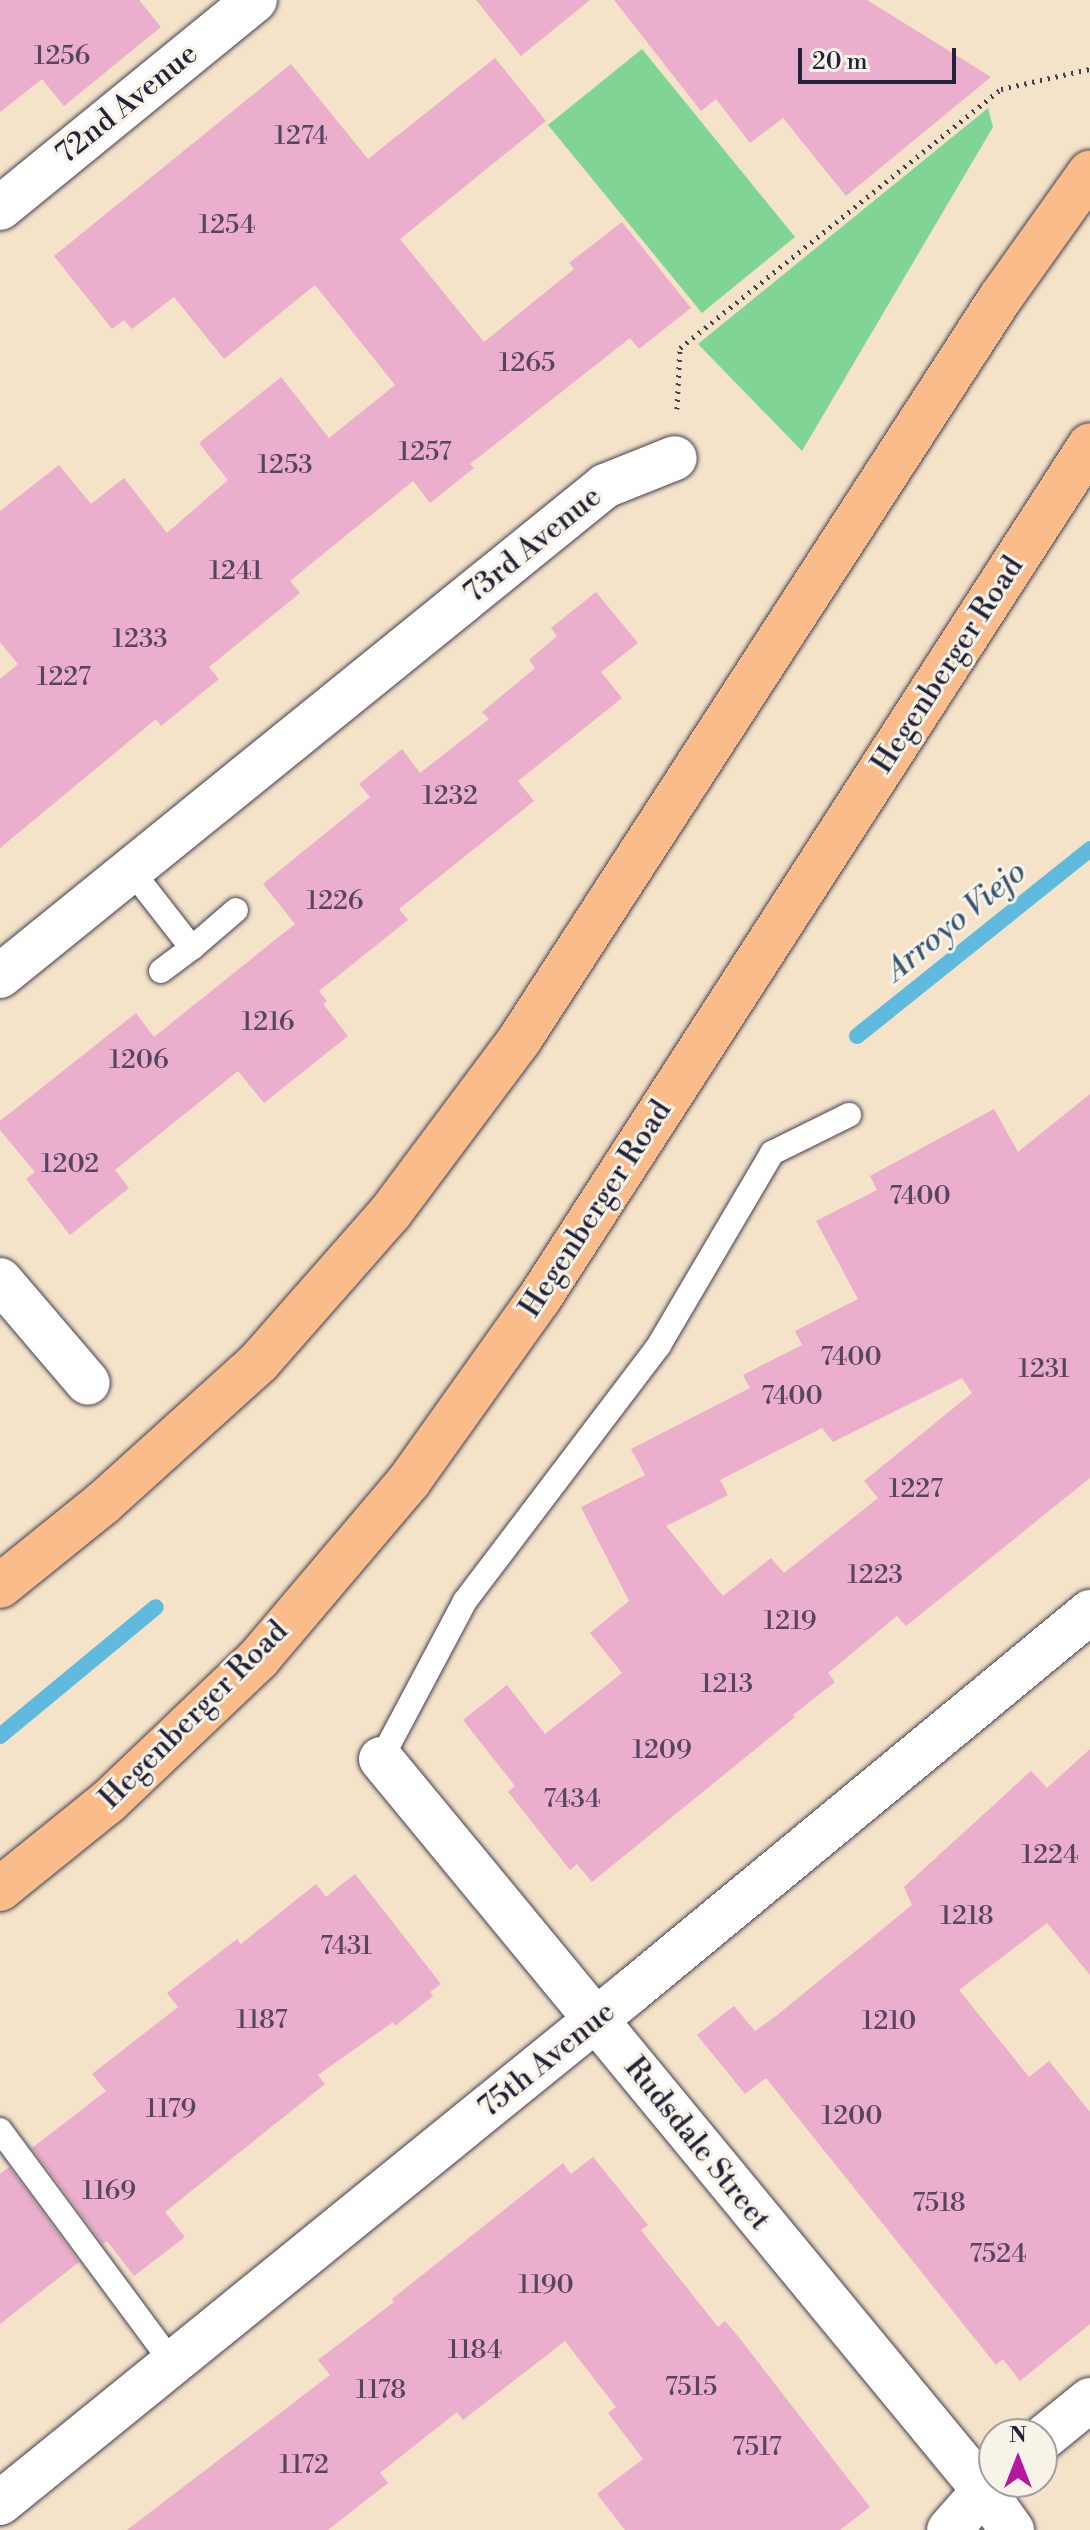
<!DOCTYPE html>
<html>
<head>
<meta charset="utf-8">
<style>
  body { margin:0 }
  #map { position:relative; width:1090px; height:2530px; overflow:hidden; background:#f4e2c9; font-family:"Libre Bodoni",serif }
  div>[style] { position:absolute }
  .green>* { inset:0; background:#80d496 }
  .stream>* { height:16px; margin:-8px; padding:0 8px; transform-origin:8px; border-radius:8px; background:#60bade }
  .building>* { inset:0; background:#ebaecd }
  .path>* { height:5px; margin-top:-2.5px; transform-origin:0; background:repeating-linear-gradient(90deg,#423f50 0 2px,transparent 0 8px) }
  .roads { filter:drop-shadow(0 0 2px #423f50) drop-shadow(0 0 2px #423f50) }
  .service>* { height:24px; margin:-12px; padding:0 12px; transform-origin:12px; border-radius:12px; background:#fff }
  .minor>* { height:44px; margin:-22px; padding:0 22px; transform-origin:22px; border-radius:22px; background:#fff }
  .primary>* { height:44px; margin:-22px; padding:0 22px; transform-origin:22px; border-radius:22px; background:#f9bc8a }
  span { translate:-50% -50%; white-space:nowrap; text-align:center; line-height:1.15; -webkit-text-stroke:6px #f7f3e8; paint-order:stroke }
  .number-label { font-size:26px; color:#544560 }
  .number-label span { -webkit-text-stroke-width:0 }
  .street-label { font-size:30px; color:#22223b }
  .water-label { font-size:32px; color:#385774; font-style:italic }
  .north { position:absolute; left:978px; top:2418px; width:80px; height:80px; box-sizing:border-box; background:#f7f3e8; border:2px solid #a29fa3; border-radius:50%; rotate:0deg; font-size:22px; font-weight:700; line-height:32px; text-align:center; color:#22223b }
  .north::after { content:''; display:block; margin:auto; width:28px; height:36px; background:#b5179e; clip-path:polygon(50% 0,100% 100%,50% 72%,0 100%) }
  .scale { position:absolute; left:798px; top:48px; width:158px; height:36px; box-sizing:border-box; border:4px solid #22223b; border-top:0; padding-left:10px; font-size:24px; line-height:28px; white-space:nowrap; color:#22223b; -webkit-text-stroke:6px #f7f3e8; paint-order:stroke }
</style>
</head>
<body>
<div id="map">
  <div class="green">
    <i style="clip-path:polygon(642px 49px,795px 237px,702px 313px,548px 125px)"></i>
    <i style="clip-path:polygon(988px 108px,993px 127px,802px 451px,698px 344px)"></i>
  </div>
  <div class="stream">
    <i style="left:857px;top:1036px;width:299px;rotate:-38.7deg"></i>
    <i style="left:0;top:1736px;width:202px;rotate:-39.6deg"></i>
  </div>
  <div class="building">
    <i style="clip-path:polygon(0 0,139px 0,161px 27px,64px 106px,42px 79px,0 112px)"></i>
    <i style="clip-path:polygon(476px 0,590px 0,521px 56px)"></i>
    <i style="clip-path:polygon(614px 0,867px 0,991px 77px,846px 196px,783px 118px,750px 143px,716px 99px,701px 111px)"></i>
    <i style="clip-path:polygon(495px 58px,546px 121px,400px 239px,484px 342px,574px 269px,569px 263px,622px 222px,691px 308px,639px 349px,630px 338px,470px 464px,474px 468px,430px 503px,413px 481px,290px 581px,300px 593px,209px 667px,219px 679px,161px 726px,156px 719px,0 848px,0 679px,18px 664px,0 642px,0 511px,59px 465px,91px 504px,124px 478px,167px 533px,228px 480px,199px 443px,281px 377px,329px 438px,395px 385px,315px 285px,224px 359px,174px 297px,132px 329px,124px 320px,112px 329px,54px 256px,291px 64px,368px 159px)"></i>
    <i style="clip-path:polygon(596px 592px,638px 643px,601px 672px,622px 698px,518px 781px,534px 801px,399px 909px,408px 920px,319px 991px,327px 1001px,323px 1004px,348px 1036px,264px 1103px,238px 1071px,115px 1170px,129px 1188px,70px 1235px,26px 1179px,35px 1172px,0 1130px,0 1121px,136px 1013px,154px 1037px,295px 924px,263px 884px,370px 797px,359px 784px,402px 749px,420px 773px,489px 719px,482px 712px,535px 668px,529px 660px,557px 636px,551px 628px)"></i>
    <i style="clip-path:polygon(evenodd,1090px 1094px,1090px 1478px,906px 1626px,897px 1616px,828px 1673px,835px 1682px,793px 1715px,795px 1717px,592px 1882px,577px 1864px,570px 1870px,508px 1792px,515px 1786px,463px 1720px,507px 1685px,545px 1734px,622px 1673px,590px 1633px,629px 1601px,581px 1507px,645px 1475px,631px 1449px,750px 1388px,743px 1375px,802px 1345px,795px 1331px,858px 1299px,816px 1221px,877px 1190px,870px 1176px,994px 1109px,1018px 1152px,1090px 1094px,962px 1378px,972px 1393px,864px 1481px,878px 1498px,784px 1573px,771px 1558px,723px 1596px,666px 1526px,728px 1495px,720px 1480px,822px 1428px,833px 1442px,962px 1378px)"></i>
    <i style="clip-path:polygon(1090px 1749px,1090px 1975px,1047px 1923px,959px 1990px,1029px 2077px,1049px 2061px,1090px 2112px,1090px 2324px,1020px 2381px,1003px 2359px,996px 2365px,766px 2078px,745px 2094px,697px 2035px,734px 2006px,755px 2031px,776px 2016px,912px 1905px,904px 1887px,1031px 1771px,1047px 1788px)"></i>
    <i style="clip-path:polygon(355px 1874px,441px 1984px,430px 1992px,433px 1996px,395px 2026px,393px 2022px,318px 2075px,325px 2084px,165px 2212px,185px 2237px,134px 2276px,107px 2241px,103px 2244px,32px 2148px,106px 2091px,92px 2074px,178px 2007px,167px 1993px,237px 1939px,241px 1944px,316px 1884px,326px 1897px)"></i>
    <i style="clip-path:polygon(593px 2157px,648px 2225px,641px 2230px,718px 2327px,725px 2321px,741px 2340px,870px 2507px,840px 2530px,625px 2530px,597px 2494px,643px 2459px,608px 2413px,616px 2407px,565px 2341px,463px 2420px,457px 2412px,380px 2473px,388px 2483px,328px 2530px,127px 2530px,330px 2375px,318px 2360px,394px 2302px,392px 2299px,563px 2163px,571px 2174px)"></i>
    <i style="clip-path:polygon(9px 2167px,79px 2262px,0 2324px,0 2174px)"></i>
  </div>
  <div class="path">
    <i style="left:677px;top:409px;width:61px;rotate:-87.2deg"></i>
    <i style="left:680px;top:348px;width:412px;rotate:-38.9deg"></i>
    <i style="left:1001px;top:89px;width:91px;rotate:-12.7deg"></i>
  </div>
  <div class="roads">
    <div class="service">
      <i style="left:131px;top:870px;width:99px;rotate:52deg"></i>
      <i style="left:192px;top:948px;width:58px;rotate:-40.8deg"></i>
      <i style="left:161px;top:971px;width:39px;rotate:-37deg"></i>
      <i style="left:381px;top:1759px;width:179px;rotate:-62deg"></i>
      <i style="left:465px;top:1601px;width:321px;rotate:-52.8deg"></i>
      <i style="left:659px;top:1345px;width:223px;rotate:-59.5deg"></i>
      <i style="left:772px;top:1153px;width:86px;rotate:-26.3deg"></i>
      <i style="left:0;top:2130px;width:292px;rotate:53.5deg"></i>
    </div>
    <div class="minor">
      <i style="left:0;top:208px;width:329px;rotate:-39.2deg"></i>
      <i style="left:0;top:976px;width:779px;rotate:-39deg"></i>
      <i style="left:605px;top:486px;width:75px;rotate:-21.8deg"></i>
      <i style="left:0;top:1280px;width:135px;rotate:49.5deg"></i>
      <i style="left:381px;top:1759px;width:945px;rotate:50.5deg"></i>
      <i style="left:982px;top:2488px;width:52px;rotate:54.5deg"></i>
      <i style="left:1042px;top:2439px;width:62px;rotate:-39.1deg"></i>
      <i style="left:0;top:2503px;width:811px;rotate:-39.05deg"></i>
      <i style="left:630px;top:1992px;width:597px;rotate:-39.56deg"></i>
      <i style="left:949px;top:2530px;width:68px;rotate:-48.6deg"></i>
    </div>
    <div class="primary">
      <i style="left:0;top:1586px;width:132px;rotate:-38.9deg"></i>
      <i style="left:103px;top:1503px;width:210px;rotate:-42.1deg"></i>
      <i style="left:259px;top:1362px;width:198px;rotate:-48.7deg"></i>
      <i style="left:390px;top:1213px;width:217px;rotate:-53.2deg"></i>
      <i style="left:520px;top:1039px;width:884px;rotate:-57.05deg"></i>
      <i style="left:1001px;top:297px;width:153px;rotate:-54.5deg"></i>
      <i style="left:0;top:1889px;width:139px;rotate:-38.9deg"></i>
      <i style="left:108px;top:1802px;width:209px;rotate:-43.6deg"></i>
      <i style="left:259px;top:1658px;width:232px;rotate:-49.7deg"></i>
      <i style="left:409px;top:1481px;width:224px;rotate:-54.5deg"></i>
      <i style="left:539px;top:1299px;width:1016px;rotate:-57.17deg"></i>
    </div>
  </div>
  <div class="number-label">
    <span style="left:62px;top:57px">1256</span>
    <span style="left:301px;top:137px">1274</span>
    <span style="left:227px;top:226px">1254</span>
    <span style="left:527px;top:364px">1265</span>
    <span style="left:425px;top:453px">1257</span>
    <span style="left:285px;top:466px">1253</span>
    <span style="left:236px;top:572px">1241</span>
    <span style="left:140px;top:640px">1233</span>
    <span style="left:64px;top:678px">1227</span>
    <span style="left:450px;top:797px">1232</span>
    <span style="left:335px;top:902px">1226</span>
    <span style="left:268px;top:1023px">1216</span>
    <span style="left:139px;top:1061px">1206</span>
    <span style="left:70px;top:1165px">1202</span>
    <span style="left:920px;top:1197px">7400</span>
    <span style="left:851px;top:1358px">7400</span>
    <span style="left:1044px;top:1370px">1231</span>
    <span style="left:792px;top:1397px">7400</span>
    <span style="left:916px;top:1490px">1227</span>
    <span style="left:875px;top:1576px">1223</span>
    <span style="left:790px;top:1622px">1219</span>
    <span style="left:727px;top:1685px">1213</span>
    <span style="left:662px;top:1751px">1209</span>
    <span style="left:572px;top:1800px">7434</span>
    <span style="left:1050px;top:1856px">1224</span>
    <span style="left:967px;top:1917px">1218</span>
    <span style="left:346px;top:1947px">7431</span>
    <span style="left:262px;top:2021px">1187</span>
    <span style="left:889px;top:2022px">1210</span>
    <span style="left:171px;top:2110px">1179</span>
    <span style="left:852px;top:2117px">1200</span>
    <span style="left:109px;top:2192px">1169</span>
    <span style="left:939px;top:2204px">7518</span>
    <span style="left:998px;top:2255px">7524</span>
    <span style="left:546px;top:2286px">1190</span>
    <span style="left:475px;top:2351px">1184</span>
    <span style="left:691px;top:2388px">7515</span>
    <span style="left:381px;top:2391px">1178</span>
    <span style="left:757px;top:2448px">7517</span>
    <span style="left:304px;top:2466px">1172</span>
  </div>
  <div class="street-label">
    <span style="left:127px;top:104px;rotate:-39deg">72nd Avenue</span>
    <span style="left:533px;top:545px;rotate:-39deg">73rd Avenue</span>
    <span style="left:948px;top:665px;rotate:-57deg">Hegenberger Road</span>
    <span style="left:596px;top:1209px;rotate:-57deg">Hegenberger Road</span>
    <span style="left:194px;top:1715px;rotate:-45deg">Hegenberger Road</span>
    <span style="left:547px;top:2060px;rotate:-39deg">75th Avenue</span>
    <span style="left:697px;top:2144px;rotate:51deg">Rudsdale Street</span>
  </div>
  <div class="water-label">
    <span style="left:956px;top:921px;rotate:-39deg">Arroyo Viejo</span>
  </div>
  <div class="north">N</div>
  <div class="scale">20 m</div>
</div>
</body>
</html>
